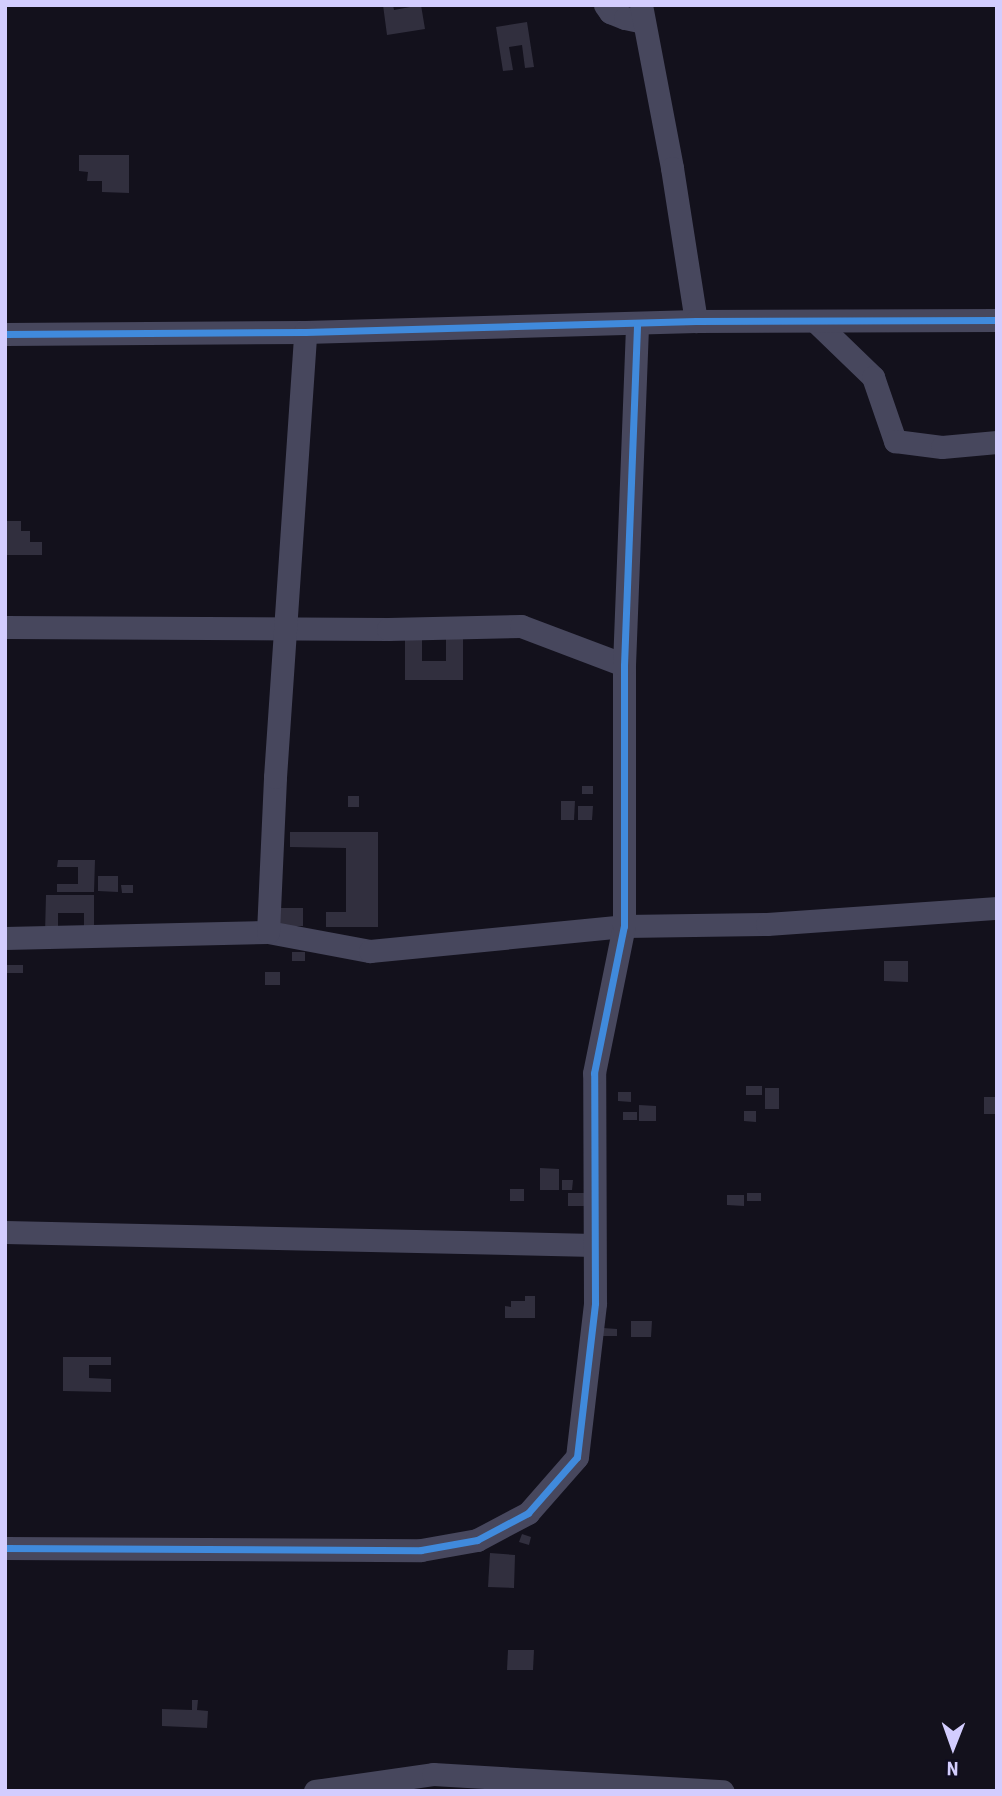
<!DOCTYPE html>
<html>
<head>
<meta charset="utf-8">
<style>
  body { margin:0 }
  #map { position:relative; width:1002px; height:1796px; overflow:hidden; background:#13111c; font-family:"Roboto Condensed",sans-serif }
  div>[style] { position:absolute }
  .building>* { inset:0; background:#312f3e }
  .minor>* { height:23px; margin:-11.5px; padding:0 11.5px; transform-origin:11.5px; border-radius:11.5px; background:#47475d }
  .cycleway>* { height:7px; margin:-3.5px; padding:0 3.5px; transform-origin:3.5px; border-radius:3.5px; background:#408adc }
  span { translate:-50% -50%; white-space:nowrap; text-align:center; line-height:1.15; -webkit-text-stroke:6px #100d20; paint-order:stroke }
  .frame { position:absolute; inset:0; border:7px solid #d3cdfe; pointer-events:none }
  .north { position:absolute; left:918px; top:1712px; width:70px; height:70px; -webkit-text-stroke:5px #100d20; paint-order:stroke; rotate:181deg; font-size:19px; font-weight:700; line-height:28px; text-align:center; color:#d3cdfe }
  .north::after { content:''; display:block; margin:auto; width:24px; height:32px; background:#d3cdfe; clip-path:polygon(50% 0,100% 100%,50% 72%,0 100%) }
</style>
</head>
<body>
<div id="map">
  <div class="building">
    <i style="clip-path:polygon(383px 5px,393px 5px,394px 10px,421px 5px,425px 29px,387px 35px)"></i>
    <i style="clip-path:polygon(527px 22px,534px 67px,525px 68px,522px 45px,509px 47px,513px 70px,503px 71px,496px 27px)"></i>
    <i style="clip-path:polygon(79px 155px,129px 155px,129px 193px,102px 192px,102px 181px,87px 181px,88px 172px,79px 171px)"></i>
    <i style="clip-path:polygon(5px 521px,21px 521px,21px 531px,30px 531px,30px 542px,42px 542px,42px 555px,5px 555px)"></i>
    <i style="clip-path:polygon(405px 639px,422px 640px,422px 661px,446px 661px,446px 639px,463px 639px,463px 680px,405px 680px)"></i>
    <i style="clip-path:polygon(582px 786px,593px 786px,593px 794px,582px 794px)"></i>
    <i style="clip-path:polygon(348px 796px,359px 796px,359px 807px,348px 807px)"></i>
    <i style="clip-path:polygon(561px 801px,575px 801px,574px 820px,561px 820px)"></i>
    <i style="clip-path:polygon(578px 806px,593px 806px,592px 820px,578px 820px)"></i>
    <i style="clip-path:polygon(290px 832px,378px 832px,378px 927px,326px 927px,326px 912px,346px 912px,346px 848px,290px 847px)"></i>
    <i style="clip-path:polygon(58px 860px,95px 860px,94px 892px,57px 892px,57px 884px,78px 884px,78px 867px,57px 867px)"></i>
    <i style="clip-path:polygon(98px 876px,118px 876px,118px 892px,98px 891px)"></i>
    <i style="clip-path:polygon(121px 885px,133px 885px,133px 893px,122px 893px)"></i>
    <i style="clip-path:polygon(46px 895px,94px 895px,94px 934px,84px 934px,84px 913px,58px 913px,58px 933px,45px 933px)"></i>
    <i style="clip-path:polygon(279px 908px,303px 908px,303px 926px,279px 926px)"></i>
    <i style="clip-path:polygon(292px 952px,305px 952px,305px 961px,292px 961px)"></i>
    <i style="clip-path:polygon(884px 961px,908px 961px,908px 982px,884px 981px)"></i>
    <i style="clip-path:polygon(5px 965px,23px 965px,23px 973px,5px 973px)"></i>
    <i style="clip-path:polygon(265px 972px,280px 972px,280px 985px,265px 985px)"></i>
    <i style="clip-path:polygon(746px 1086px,762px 1086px,762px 1095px,746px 1095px)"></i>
    <i style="clip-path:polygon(765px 1088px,779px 1088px,779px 1109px,765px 1109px)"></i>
    <i style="clip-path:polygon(618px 1092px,631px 1092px,631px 1102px,618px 1101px)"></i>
    <i style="clip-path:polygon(984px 1097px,997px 1097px,997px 1114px,984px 1114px)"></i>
    <i style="clip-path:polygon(639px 1105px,656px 1106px,656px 1121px,639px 1121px)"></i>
    <i style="clip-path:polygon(744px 1111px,756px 1111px,756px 1122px,744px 1121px)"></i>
    <i style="clip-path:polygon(623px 1112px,637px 1112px,637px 1120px,623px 1120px)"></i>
    <i style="clip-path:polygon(540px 1168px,559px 1169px,559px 1190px,540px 1190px)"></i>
    <i style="clip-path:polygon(562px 1180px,573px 1180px,572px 1190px,562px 1190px)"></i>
    <i style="clip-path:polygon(510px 1189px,524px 1189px,524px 1201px,510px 1201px)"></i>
    <i style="clip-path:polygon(568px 1193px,588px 1193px,587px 1206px,568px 1206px)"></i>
    <i style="clip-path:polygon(747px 1193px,761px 1193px,761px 1201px,747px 1201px)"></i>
    <i style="clip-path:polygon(727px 1195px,744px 1195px,744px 1206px,727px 1205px)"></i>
    <i style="clip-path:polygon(525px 1296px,535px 1296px,535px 1318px,505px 1318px,505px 1306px,511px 1307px,511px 1301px,525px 1301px)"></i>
    <i style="clip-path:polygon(631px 1321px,652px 1321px,651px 1337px,631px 1337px)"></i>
    <i style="clip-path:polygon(603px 1328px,617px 1329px,617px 1336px,603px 1336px)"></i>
    <i style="clip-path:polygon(63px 1357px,111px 1357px,111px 1365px,89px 1365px,89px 1378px,111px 1379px,111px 1392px,63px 1391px)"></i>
    <i style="clip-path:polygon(522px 1534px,531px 1537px,529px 1545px,519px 1542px)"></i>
    <i style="clip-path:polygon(490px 1553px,515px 1555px,514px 1588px,488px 1587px)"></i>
    <i style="clip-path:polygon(508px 1650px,534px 1650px,533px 1670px,507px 1670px)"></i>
    <i style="clip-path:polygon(192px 1700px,198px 1700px,197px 1710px,208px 1711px,207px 1728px,162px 1726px,162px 1709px,192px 1710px)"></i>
  </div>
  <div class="minor">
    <i style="left:605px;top:5px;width:9px;rotate:54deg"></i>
    <i style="left:610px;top:12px;width:16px;rotate:22deg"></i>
    <i style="left:625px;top:18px;width:19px;rotate:12deg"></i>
    <i style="left:641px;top:5px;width:166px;rotate:79.2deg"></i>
    <i style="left:672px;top:168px;width:155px;rotate:81.1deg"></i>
    <i style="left:815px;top:321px;width:81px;rotate:44deg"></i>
    <i style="left:873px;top:377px;width:68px;rotate:71deg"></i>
    <i style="left:895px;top:441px;width:47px;rotate:7.3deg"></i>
    <i style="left:942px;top:447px;width:55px;rotate:-5.2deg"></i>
    <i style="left:5px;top:334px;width:300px;rotate:-0.4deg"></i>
    <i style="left:305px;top:332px;width:391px;rotate:-1.6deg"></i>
    <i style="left:696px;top:321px;width:301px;rotate:-0.2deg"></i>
    <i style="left:5px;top:627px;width:383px;rotate:0.3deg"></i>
    <i style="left:388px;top:629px;width:133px;rotate:-1.3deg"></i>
    <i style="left:521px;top:626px;width:110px;rotate:20.7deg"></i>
    <i style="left:268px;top:932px;width:104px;rotate:10.6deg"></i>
    <i style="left:370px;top:951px;width:255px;rotate:-5.6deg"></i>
    <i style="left:624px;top:926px;width:143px;rotate:-0.8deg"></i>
    <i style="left:767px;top:924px;width:231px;rotate:-4deg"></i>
    <i style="left:5px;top:938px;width:263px;rotate:-1.3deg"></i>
    <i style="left:268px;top:932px;width:155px;rotate:-87.4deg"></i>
    <i style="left:275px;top:777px;width:446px;rotate:-86.1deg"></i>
    <i style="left:5px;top:1232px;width:589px;rotate:1.26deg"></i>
    <i style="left:5px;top:1548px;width:416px;rotate:0.3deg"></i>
    <i style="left:421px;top:1550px;width:57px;rotate:-10.1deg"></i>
    <i style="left:477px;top:1540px;width:58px;rotate:-27.9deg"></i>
    <i style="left:528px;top:1513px;width:74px;rotate:-48.8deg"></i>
    <i style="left:577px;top:1457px;width:155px;rotate:-83.3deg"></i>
    <i style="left:595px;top:1303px;width:230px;rotate:-90.2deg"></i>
    <i style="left:594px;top:1073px;width:150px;rotate:-78.5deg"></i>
    <i style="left:624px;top:926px;width:261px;rotate:-90deg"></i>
    <i style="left:624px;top:665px;width:342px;rotate:-87.8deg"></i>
    <i style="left:315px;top:1791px;width:119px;rotate:-8.2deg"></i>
    <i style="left:433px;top:1774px;width:290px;rotate:3.4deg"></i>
  </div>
  <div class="cycleway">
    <i style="left:5px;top:334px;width:300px;rotate:-0.4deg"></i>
    <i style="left:305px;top:332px;width:391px;rotate:-1.6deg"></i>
    <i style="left:696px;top:321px;width:301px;rotate:-0.2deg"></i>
    <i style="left:5px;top:1548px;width:416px;rotate:0.3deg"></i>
    <i style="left:421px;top:1550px;width:57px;rotate:-10.1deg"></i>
    <i style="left:477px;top:1540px;width:58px;rotate:-27.9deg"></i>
    <i style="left:528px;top:1513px;width:74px;rotate:-48.8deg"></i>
    <i style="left:577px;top:1457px;width:155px;rotate:-83.3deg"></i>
    <i style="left:595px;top:1303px;width:230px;rotate:-90.2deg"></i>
    <i style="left:594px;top:1073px;width:150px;rotate:-78.5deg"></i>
    <i style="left:624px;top:926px;width:261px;rotate:-90deg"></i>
    <i style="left:624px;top:665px;width:342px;rotate:-87.8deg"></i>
  </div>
  <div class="frame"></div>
  <div class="north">N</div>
</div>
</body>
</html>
